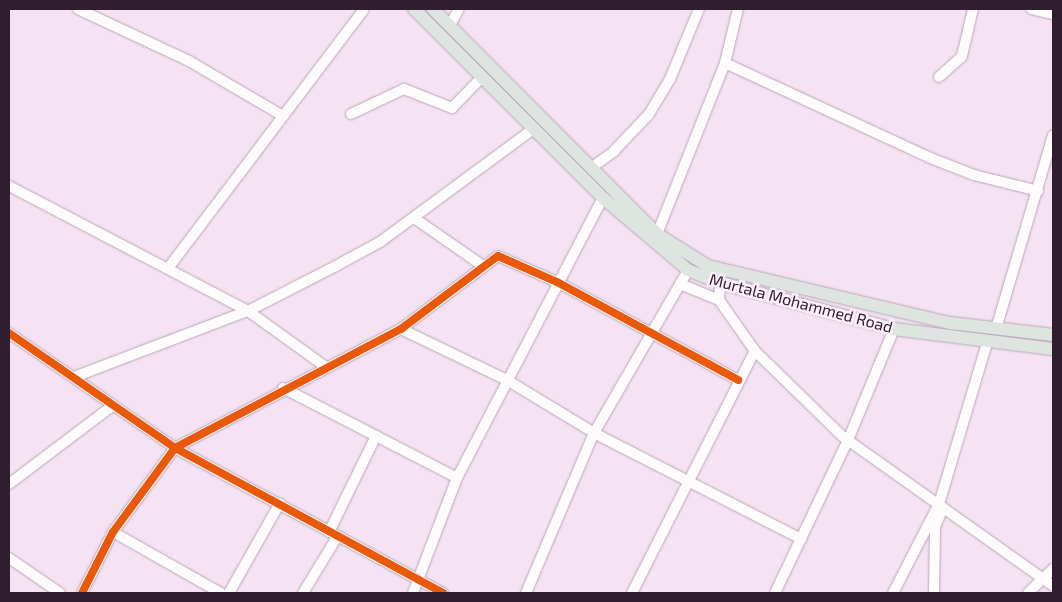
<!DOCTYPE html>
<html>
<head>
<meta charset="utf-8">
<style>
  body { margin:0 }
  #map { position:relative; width:1062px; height:602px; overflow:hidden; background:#f5e3f3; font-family:"Exo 2",sans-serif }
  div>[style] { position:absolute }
  .roads { filter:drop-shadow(0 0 1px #b9a8b8) drop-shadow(0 0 1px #b9a8b8) }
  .minor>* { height:10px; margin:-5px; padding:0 5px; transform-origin:5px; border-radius:5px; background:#fefbfd }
  .major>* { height:12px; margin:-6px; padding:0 6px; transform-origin:6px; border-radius:6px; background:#dee4e0 }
  .cycleway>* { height:8px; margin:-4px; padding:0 4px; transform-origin:4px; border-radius:4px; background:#e8590c }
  span { translate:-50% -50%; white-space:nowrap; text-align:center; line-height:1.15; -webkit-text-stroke:5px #fcf1fb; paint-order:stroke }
  .street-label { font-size:16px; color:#301d2f }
  .frame { position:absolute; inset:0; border:10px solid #301d2f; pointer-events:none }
</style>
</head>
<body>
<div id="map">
  <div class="roads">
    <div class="minor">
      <i style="left:78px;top:9px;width:123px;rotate:25.1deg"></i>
      <i style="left:189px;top:61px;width:109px;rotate:30.3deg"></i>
      <i style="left:1031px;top:9px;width:23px;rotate:13deg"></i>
      <i style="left:450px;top:25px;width:18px;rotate:-61deg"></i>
      <i style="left:725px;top:63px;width:224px;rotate:24.8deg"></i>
      <i style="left:928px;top:157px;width:49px;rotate:21.4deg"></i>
      <i style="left:974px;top:175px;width:66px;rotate:14deg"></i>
      <i style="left:939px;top:77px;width:31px;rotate:-42deg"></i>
      <i style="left:962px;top:56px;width:48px;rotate:-76.8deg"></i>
      <i style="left:351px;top:114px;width:59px;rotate:-25.3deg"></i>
      <i style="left:404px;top:89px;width:52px;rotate:21.6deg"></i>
      <i style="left:452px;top:108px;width:43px;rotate:-45.9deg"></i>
      <i style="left:591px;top:168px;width:29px;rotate:-36deg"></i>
      <i style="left:614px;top:151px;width:51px;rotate:-46.6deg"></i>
      <i style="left:649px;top:114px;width:41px;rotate:-59deg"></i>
      <i style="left:670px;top:79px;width:76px;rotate:-67.5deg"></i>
      <i style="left:9px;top:186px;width:270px;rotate:27.6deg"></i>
      <i style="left:248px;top:311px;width:96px;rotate:35.7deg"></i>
      <i style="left:414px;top:218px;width:84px;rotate:34.8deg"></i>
      <i style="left:657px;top:234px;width:184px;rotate:-68.3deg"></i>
      <i style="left:725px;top:63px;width:56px;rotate:-76.5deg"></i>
      <i style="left:169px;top:267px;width:323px;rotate:-52.9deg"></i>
      <i style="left:720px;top:283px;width:17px;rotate:93deg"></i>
      <i style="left:719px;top:300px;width:62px;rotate:54.8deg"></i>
      <i style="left:755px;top:351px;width:122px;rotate:44.3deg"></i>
      <i style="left:842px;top:436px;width:259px;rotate:35.4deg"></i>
      <i style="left:680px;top:284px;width:42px;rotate:22.3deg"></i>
      <i style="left:401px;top:329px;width:118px;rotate:25.7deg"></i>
      <i style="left:507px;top:380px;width:102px;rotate:31.3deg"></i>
      <i style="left:594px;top:433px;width:233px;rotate:27.1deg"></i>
      <i style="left:996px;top:329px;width:202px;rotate:-73.6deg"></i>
      <i style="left:9px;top:333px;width:202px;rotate:34.7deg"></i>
      <i style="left:175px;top:448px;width:305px;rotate:28.4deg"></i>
      <i style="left:74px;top:377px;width:186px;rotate:-20.8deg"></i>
      <i style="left:248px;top:311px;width:97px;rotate:-27.1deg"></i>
      <i style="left:334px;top:267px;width:52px;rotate:-28.5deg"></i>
      <i style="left:380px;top:242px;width:190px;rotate:-36.4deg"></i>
      <i style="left:283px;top:388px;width:196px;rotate:27.3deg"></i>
      <i style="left:9px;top:484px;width:129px;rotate:-37.1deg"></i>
      <i style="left:113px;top:532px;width:124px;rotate:29.5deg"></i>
      <i style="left:329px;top:532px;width:107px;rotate:-63.9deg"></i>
      <i style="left:9px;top:558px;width:62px;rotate:34.5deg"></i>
      <i style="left:82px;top:593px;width:68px;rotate:-63.1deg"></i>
      <i style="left:113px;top:532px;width:104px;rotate:-53.6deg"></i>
      <i style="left:175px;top:448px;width:255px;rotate:-27.8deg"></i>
      <i style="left:401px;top:329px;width:121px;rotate:-37deg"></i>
      <i style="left:498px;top:256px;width:64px;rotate:23.8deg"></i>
      <i style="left:557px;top:282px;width:206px;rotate:28.4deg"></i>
      <i style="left:229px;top:593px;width:103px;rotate:-60.5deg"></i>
      <i style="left:303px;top:593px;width:66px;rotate:-58.7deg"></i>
      <i style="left:413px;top:593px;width:123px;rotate:-69.1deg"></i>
      <i style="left:457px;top:478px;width:316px;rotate:-62.5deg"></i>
      <i style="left:526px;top:593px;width:174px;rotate:-67deg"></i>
      <i style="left:594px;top:433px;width:188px;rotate:-60deg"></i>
      <i style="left:632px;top:593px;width:271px;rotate:-63.1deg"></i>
      <i style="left:775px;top:593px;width:170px;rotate:-64.5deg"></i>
      <i style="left:848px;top:440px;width:120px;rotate:-67.5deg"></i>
      <i style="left:893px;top:593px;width:100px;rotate:-62.7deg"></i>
      <i style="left:939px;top:504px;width:168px;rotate:-73.4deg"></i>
      <i style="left:934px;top:593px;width:66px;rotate:-89.1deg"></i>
      <i style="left:935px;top:527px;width:21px;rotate:-67deg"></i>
      <i style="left:1028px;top:593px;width:35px;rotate:-44deg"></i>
    </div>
    <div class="major">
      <i style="left:414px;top:9px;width:267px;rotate:45deg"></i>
      <i style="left:603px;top:198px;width:111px;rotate:40.3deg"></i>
      <i style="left:688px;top:270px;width:35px;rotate:22deg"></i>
      <i style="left:720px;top:283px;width:180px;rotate:14.8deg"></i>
      <i style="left:894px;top:329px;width:160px;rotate:7.2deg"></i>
      <i style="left:433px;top:9px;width:317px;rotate:45.1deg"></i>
      <i style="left:657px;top:234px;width:60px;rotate:32.1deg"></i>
      <i style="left:708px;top:266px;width:249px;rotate:13.3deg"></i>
      <i style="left:950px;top:323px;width:104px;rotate:6.6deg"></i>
    </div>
  </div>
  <div class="cycleway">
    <i style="left:9px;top:333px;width:202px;rotate:34.7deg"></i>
    <i style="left:175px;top:448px;width:305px;rotate:28.4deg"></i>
    <i style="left:82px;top:593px;width:68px;rotate:-63.1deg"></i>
    <i style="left:113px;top:532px;width:104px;rotate:-53.6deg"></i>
    <i style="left:175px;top:448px;width:255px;rotate:-27.8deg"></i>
    <i style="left:401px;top:329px;width:121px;rotate:-37deg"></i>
    <i style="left:498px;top:256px;width:64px;rotate:23.8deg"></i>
    <i style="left:557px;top:282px;width:206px;rotate:28.4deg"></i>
  </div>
  <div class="street-label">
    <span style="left:801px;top:303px;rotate:15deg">Murtala Mohammed Road</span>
  </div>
  <div class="frame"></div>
</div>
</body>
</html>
